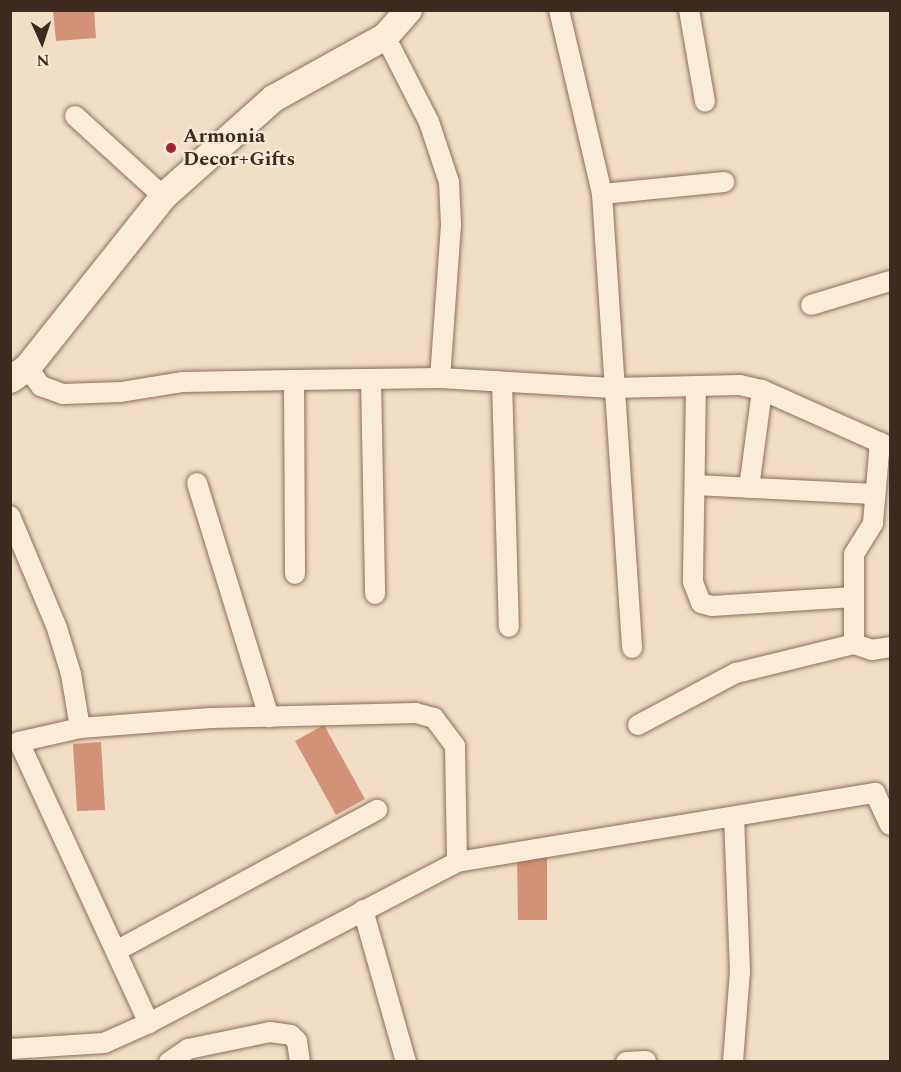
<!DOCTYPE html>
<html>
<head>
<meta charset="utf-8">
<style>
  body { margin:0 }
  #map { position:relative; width:901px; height:1072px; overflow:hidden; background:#f1dec4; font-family:Spectral,serif }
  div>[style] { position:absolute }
  .building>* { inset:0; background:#d29277 }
  .roads { filter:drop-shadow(0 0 2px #8e6e59) drop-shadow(0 0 2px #8e6e59) }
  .street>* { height:20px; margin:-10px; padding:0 10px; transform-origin:10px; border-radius:10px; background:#fbecd8 }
  .secondary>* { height:27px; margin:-13.5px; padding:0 13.5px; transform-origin:13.5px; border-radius:13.5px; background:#fbecd8 }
  .dots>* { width:16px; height:16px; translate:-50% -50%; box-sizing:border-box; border:3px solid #f8e9d4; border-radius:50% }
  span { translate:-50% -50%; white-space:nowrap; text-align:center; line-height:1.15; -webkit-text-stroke:4.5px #f8e9d4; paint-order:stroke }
  .poi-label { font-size:20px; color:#3d291e; font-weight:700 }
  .left { translate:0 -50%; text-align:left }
  .frame { position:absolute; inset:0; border:12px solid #3d291e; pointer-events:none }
  .north { position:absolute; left:12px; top:12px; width:60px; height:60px; -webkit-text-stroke:4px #f8e9d4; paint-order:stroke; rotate:177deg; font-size:16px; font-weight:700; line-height:24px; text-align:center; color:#3d291e }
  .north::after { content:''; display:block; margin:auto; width:21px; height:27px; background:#3d291e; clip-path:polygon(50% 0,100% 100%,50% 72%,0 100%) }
</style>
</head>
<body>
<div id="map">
  <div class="building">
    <i style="clip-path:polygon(53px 10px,94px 10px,96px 38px,56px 41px)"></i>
    <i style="clip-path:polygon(324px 725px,365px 799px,336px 815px,295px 741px)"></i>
    <i style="clip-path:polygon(101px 742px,105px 810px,77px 811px,73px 744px)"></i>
    <i style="clip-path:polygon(517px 857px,547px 857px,547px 920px,518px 920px)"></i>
  </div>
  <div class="roads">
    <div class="street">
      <i style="left:559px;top:10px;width:189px;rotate:76.8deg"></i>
      <i style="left:602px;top:194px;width:455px;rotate:86.2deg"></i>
      <i style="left:689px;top:10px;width:93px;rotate:80.1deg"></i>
      <i style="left:385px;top:36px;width:97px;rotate:62.9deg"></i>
      <i style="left:429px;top:122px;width:63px;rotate:71.6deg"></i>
      <i style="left:449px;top:182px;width:43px;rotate:87.3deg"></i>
      <i style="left:451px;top:225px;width:153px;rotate:94.1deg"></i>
      <i style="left:75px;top:116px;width:119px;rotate:42.3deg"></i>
      <i style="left:602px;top:194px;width:123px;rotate:-5.6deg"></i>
      <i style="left:811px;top:305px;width:83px;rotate:-16.9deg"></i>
      <i style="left:27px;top:367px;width:24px;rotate:54deg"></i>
      <i style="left:41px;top:386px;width:23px;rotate:20deg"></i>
      <i style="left:63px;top:394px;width:58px;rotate:-2deg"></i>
      <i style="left:121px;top:392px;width:63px;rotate:-9.2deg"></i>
      <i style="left:183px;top:382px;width:111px;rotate:-1deg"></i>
      <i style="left:294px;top:380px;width:146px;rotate:-0.8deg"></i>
      <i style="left:440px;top:378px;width:172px;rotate:3.3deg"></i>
      <i style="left:612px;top:388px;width:128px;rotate:-1.3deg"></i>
      <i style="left:740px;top:385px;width:23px;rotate:13deg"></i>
      <i style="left:762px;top:390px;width:140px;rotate:24deg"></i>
      <i style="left:371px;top:379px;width:215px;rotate:88.9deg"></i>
      <i style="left:294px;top:380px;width:194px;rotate:89.7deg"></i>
      <i style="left:502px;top:382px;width:245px;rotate:88.4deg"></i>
      <i style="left:696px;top:386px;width:196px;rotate:90.9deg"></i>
      <i style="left:693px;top:582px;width:22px;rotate:69deg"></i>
      <i style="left:701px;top:603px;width:11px;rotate:15deg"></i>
      <i style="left:712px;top:606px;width:142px;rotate:-3.6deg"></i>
      <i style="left:197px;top:483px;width:245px;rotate:72.9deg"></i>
      <i style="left:695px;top:485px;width:178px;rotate:2.9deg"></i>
      <i style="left:749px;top:488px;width:99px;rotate:-82.4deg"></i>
      <i style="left:10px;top:516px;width:121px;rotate:67.2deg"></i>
      <i style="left:57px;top:628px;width:48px;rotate:73.1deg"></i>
      <i style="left:71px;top:674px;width:55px;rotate:80.5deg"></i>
      <i style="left:80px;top:728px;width:63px;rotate:167.1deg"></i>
      <i style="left:19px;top:742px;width:310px;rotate:65.2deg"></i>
      <i style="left:149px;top:1023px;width:348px;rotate:-27.6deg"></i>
      <i style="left:457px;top:862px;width:424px;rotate:-9.4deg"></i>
      <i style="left:875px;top:793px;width:35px;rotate:65deg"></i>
      <i style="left:854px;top:644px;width:19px;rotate:18deg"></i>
      <i style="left:872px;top:650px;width:18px;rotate:-9deg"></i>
      <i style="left:638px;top:725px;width:111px;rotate:-28deg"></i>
      <i style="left:736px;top:673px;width:122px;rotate:-13.8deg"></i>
      <i style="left:854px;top:644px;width:90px;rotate:-90deg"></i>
      <i style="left:854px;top:554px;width:36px;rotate:-58deg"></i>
      <i style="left:873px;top:523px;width:81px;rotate:-85.1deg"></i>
      <i style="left:80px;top:728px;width:131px;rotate:-4.4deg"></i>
      <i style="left:211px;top:718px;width:205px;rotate:-1.4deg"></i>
      <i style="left:416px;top:713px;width:19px;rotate:16deg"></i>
      <i style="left:434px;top:718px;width:35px;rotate:53deg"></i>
      <i style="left:455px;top:746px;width:116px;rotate:89deg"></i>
      <i style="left:363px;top:910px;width:158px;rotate:74.2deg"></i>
      <i style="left:116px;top:951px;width:297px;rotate:-28.4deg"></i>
      <i style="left:10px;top:1049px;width:94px;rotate:-3.7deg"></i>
      <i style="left:104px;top:1043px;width:49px;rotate:-24deg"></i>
      <i style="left:169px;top:1062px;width:23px;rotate:-34deg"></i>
      <i style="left:188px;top:1049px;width:84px;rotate:-11.7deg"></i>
      <i style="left:270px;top:1032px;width:21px;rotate:8deg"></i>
      <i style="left:291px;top:1035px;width:8px;rotate:45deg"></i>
      <i style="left:297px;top:1041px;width:21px;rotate:82deg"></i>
      <i style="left:626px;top:1062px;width:20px;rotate:-3deg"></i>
      <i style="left:733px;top:1062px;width:90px;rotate:-85.6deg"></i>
      <i style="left:740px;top:972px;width:155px;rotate:-92.2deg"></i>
    </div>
    <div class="secondary">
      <i style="left:10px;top:379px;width:21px;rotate:-35deg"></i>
      <i style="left:27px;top:367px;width:218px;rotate:-51.5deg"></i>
      <i style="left:163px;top:196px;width:147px;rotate:-41.7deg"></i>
      <i style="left:273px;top:98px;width:128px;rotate:-29deg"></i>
      <i style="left:385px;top:36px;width:35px;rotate:-49deg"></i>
    </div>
  </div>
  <div class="dots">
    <i style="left:171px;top:148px;background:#a12435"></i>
  </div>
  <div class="poi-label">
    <span class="left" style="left:183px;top:148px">Armonia<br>Decor+Gifts</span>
  </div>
  <div class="frame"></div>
  <div class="north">N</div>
</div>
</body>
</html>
